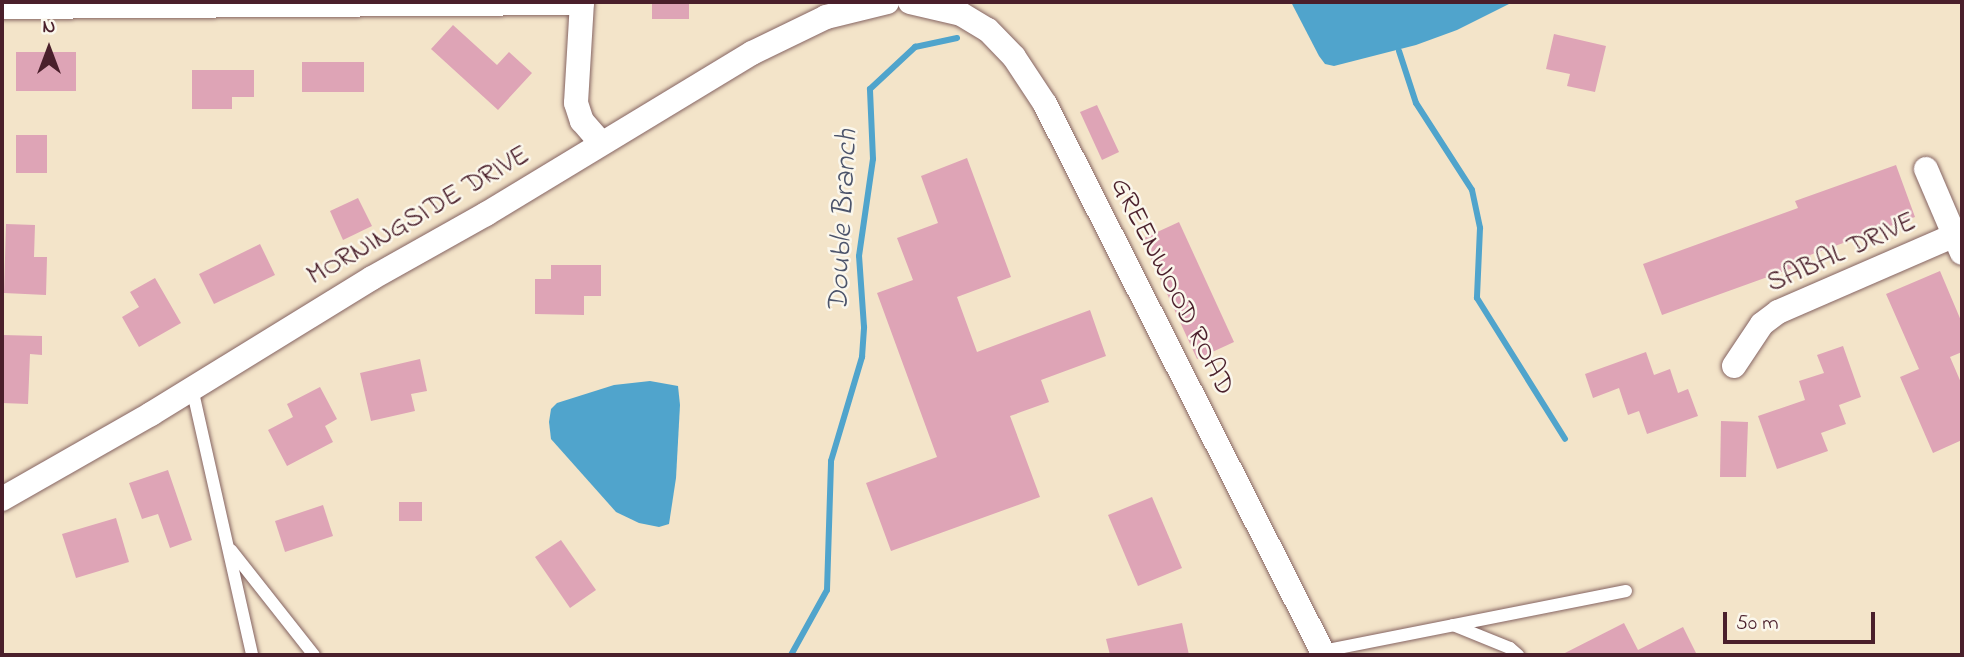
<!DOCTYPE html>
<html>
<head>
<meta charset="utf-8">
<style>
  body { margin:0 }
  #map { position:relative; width:1964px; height:657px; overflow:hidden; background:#f3e4c9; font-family:"Indie Flower",sans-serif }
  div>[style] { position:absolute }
  .water>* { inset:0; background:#50a4cc }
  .stream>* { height:6px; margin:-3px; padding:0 3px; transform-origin:3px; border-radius:3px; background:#50a4cc }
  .building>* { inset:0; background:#dea4b6 }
  .roads { filter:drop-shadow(0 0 2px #856462) drop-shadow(0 0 2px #856462) }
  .service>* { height:12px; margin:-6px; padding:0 6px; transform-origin:6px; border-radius:6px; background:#fff }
  .minor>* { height:24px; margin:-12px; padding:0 12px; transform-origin:12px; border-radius:12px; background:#fff }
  span { translate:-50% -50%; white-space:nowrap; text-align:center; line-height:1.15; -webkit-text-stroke:5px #fbf7ec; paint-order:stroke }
  .street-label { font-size:28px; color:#4a1f2b }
  .water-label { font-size:30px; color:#4c546b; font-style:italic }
  .frame { position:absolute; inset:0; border:4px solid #4a1f2b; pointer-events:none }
  .north { position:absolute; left:14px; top:14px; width:70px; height:70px; -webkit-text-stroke:5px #fbf7ec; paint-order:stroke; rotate:0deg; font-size:19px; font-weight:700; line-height:28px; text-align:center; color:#4a1f2b }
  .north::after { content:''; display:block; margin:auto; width:24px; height:32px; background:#4a1f2b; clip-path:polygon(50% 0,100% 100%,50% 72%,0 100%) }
  .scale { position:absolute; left:1723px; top:612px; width:152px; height:32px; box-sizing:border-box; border:4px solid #4a1f2b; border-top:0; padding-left:9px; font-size:21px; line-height:24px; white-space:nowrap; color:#4a1f2b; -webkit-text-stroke:5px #fbf7ec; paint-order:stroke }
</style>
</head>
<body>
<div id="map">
  <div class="water">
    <i style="clip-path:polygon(1291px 2px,1513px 2px,1457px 30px,1416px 45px,1334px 66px,1325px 64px,1319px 56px)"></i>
    <i style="clip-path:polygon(650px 381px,678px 386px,680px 405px,676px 478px,669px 524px,659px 527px,639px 523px,616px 512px,551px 439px,549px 422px,551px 409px,557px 403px,614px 385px)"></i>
  </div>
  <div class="stream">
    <i style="left:1399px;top:51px;width:55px;rotate:71.9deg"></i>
    <i style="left:1416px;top:103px;width:103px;rotate:57.2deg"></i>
    <i style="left:1472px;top:190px;width:39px;rotate:78deg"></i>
    <i style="left:1480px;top:228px;width:70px;rotate:92.5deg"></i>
    <i style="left:1477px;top:298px;width:166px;rotate:58deg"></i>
    <i style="left:791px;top:655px;width:74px;rotate:-61deg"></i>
    <i style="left:827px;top:590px;width:129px;rotate:-88.2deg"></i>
    <i style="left:831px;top:461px;width:109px;rotate:-73.4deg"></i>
    <i style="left:862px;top:357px;width:30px;rotate:-86deg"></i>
    <i style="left:864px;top:327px;width:71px;rotate:-94deg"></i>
    <i style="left:859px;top:256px;width:98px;rotate:-81.8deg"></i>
    <i style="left:873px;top:159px;width:70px;rotate:-92.5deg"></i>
    <i style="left:870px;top:89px;width:62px;rotate:-43deg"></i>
    <i style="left:915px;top:47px;width:43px;rotate:-12.1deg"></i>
  </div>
  <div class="building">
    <i style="clip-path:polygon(652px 2px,689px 2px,689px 19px,652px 19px)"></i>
    <i style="clip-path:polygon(453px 25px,497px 65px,509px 52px,532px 73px,498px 110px,431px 49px)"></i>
    <i style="clip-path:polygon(1554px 34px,1606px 46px,1595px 92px,1567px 86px,1570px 74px,1546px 69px)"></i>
    <i style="clip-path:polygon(16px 52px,76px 52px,76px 91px,16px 91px)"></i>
    <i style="clip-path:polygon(302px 62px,364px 62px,364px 92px,302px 92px)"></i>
    <i style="clip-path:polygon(192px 70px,254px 70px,254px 97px,232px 97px,232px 109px,192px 109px)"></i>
    <i style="clip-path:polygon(1097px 105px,1119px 152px,1102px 160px,1080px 112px)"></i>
    <i style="clip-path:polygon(16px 135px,47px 135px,47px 173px,16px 173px)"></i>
    <i style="clip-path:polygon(967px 158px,1011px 277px,957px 297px,977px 352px,1090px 310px,1106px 356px,1041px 380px,1049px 402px,1010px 416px,1040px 497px,891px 551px,866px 483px,937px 457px,877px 293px,913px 280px,897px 238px,938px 223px,921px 176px)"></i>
    <i style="clip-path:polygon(1896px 165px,1915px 217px,1810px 255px,1812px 261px,1662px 315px,1643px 264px,1798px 208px,1795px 201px)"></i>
    <i style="clip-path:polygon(358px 198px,372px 226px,343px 240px,330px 211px)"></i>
    <i style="clip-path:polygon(1179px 222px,1234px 342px,1197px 359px,1142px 239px)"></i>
    <i style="clip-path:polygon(6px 224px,35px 225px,34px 257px,47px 257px,46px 295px,4px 293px)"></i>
    <i style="clip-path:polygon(260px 244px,275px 275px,214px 304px,199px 274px)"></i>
    <i style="clip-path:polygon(551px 265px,601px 265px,601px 296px,584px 296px,584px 315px,535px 314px,535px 279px,551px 279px)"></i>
    <i style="clip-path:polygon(1940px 271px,1962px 323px,1962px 352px,1950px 357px,1962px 385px,1962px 440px,1933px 453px,1900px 377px,1919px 369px,1886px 294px)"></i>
    <i style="clip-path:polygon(155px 278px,181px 323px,139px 347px,122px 317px,139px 307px,130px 292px)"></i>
    <i style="clip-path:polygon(2px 335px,42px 336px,42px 355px,30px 354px,28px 404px,2px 403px)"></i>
    <i style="clip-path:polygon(1843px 346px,1861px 397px,1839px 405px,1846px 424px,1821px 433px,1828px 451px,1777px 469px,1758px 416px,1805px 400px,1799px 381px,1824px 373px,1817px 355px)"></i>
    <i style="clip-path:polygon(1646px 352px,1654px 375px,1670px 369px,1678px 393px,1688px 389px,1698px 416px,1647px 434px,1639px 411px,1628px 415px,1619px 388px,1593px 398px,1585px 374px)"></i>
    <i style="clip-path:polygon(420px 359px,427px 391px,411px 394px,415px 411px,371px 421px,360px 373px)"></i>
    <i style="clip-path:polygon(320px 387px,337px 419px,325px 426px,333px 442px,287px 466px,268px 430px,293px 417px,287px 404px)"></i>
    <i style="clip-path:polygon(1721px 421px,1748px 422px,1746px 477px,1720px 477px)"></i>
    <i style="clip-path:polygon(168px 470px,192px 540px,170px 548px,158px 514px,142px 519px,129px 483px)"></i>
    <i style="clip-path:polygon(1152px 497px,1182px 568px,1138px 586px,1108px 515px)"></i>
    <i style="clip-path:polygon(399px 502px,422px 502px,422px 521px,399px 521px)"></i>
    <i style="clip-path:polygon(323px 505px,333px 536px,285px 552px,275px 521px)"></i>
    <i style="clip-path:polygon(116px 518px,129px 562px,76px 578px,62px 534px)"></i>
    <i style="clip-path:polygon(561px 540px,596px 590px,570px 608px,535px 557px)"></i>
    <i style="clip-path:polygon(1182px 623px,1189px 655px,1110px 655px,1106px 639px)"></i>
    <i style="clip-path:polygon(1624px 623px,1638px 650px,1683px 627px,1697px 655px,1561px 655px)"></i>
  </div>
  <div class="roads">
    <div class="service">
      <i style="left:192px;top:388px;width:274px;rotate:77.3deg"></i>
      <i style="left:231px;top:550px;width:134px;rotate:51.7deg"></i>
      <i style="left:1453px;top:625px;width:61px;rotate:22deg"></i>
      <i style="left:1510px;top:648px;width:11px;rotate:41deg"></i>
      <i style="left:1318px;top:652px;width:314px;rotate:-11.2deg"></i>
    </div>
    <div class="minor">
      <i style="left:582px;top:2px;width:101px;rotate:93.4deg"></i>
      <i style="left:576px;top:103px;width:19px;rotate:72deg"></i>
      <i style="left:582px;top:121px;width:29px;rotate:49deg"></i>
      <i style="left:910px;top:2px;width:52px;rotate:13.2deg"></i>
      <i style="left:961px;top:14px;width:31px;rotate:31deg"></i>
      <i style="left:988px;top:30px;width:37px;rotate:46deg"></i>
      <i style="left:1014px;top:57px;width:56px;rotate:56.6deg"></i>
      <i style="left:1045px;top:104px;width:618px;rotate:63.14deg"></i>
      <i style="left:2px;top:7px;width:580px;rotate:-0.4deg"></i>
      <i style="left:1926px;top:169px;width:91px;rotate:66.8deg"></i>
      <i style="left:1734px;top:366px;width:50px;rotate:-56.3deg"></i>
      <i style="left:1762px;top:324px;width:20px;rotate:-37deg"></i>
      <i style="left:1778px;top:312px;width:193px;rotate:-23.5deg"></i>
      <i style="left:2px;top:499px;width:172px;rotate:-29.7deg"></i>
      <i style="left:151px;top:414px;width:259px;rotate:-31.6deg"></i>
      <i style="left:372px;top:278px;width:131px;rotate:-29.3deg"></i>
      <i style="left:486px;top:214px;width:311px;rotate:-31.2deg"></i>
      <i style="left:752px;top:53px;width:82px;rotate:-25.9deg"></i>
      <i style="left:826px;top:17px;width:63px;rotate:-13.8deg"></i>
    </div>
  </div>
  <div class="street-label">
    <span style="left:419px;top:217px;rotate:-30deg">MORNINGSIDE DRIVE</span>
    <span style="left:1842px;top:254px;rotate:-24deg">SABAL DRIVE</span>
    <span style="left:1171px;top:287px;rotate:63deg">GREENWOOD ROAD</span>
  </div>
  <div class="water-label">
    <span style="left:844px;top:221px;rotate:-87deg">Double Branch</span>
  </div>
  <div class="frame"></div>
  <div class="north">N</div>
  <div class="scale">50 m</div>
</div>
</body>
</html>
